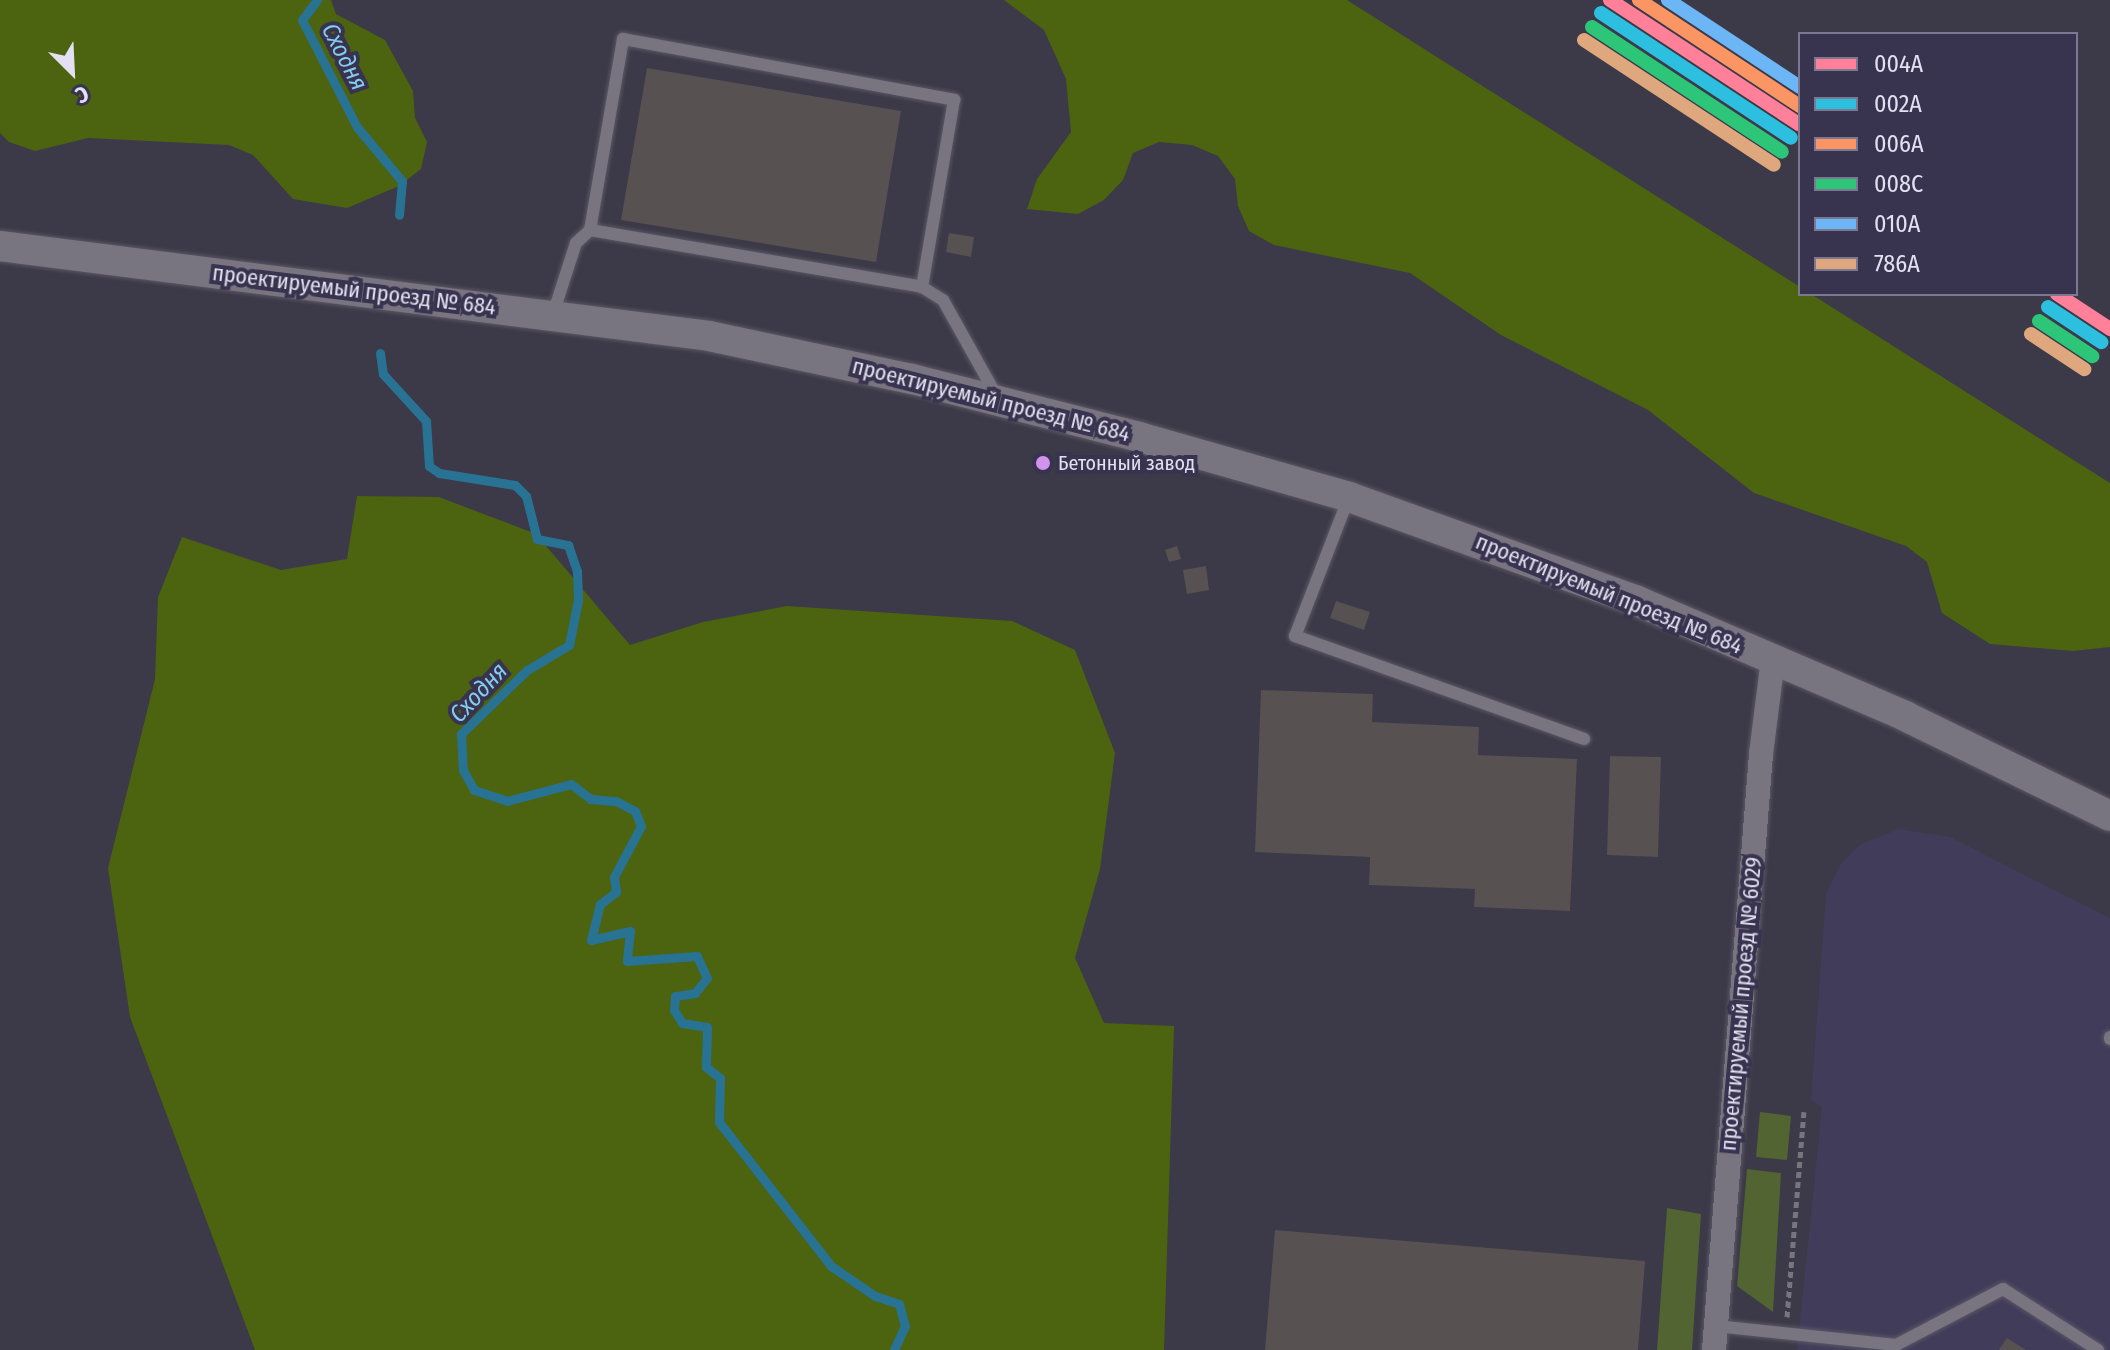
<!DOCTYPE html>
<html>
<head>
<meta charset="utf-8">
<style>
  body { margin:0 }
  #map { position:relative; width:2110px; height:1350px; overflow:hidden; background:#3c3948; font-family:"Fira Sans Condensed",sans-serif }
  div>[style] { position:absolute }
  .built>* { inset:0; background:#413c5a }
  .green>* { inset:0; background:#526431 }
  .forest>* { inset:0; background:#4c6310 }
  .stream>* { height:9px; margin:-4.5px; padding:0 4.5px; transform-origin:4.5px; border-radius:4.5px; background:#287394 }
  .building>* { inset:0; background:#575151 }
  .path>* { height:5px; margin-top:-2.5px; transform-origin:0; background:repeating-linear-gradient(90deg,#787580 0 6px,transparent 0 10px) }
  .roads { filter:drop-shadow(0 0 2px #5a5864) drop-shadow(0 0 2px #5a5864) }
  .service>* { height:12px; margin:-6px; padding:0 6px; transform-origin:6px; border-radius:6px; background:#787581 }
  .minor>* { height:24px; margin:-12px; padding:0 12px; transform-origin:12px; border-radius:12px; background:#787581 }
  .tertiary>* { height:30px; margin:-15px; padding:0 15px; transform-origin:15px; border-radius:15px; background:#787581 }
  .rail-1>* { height:14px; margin:-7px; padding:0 7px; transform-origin:7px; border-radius:7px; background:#ff8098 }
  .rail-2>* { height:14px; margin:-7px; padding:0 7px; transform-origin:7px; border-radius:7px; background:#2dbfdf }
  .rail-3>* { height:14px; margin:-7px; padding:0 7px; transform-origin:7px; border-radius:7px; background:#fb9564 }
  .rail-4>* { height:14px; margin:-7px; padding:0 7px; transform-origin:7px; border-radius:7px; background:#2dc577 }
  .rail-5>* { height:14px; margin:-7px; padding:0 7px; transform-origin:7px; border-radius:7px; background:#6db6f5 }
  .rail-6>* { height:14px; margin:-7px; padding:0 7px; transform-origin:7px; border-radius:7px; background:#dfa77e }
  .dots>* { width:22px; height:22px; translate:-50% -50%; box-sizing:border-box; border:4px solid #38334e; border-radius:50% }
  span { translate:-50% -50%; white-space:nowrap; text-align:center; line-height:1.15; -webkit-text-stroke:8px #38334e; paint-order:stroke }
  .bus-label { font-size:20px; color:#e2e0f1 }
  .left { translate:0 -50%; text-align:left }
  .street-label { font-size:22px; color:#e2e0f1 }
  .water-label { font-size:24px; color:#84cdf1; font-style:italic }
  .legend { position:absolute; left:1798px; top:32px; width:280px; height:264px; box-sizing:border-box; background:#38334e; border:2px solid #7c788f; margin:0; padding:10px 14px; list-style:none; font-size:24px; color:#e2e0f1 }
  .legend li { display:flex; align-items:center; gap:16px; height:40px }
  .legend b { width:40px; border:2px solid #7c788f }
  .north { position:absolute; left:32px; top:32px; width:80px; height:80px; -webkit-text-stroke:6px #38334e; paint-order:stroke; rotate:156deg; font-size:22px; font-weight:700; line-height:32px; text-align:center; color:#e2e0f1 }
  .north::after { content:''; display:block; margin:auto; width:28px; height:36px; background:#e2e0f1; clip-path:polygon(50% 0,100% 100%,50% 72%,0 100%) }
</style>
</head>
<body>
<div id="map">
  <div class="built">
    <i style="clip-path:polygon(1899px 829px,1950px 837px,2110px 918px,2110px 1350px,1797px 1350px,1822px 1107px,1811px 1100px,1826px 894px,1841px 864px,1861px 844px)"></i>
  </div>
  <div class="green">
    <i style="clip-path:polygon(1760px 1112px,1791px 1116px,1787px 1160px,1756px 1157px)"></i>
    <i style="clip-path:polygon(1747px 1169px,1781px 1173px,1773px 1312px,1737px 1286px)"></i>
    <i style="clip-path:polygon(1667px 1208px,1701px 1214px,1692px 1350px,1657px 1350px)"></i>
  </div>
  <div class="forest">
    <i style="clip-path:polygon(0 0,331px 0,336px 14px,385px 40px,413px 91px,415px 118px,427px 142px,421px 169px,399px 186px,347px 208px,293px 199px,253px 155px,229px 145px,88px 138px,35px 151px,9px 142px,0 133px)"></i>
    <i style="clip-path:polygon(1004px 0,1347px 0,1800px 287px,1800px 294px,1811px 294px,2110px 483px,2110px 647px,2073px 651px,1990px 644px,1942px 613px,1927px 562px,1906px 546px,1754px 493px,1648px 410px,1501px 335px,1410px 273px,1274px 245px,1249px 231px,1238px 206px,1235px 179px,1218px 156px,1192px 145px,1159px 142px,1133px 153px,1123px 180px,1104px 200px,1078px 214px,1027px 209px,1037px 179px,1071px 132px,1066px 79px,1044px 30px)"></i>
    <i style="clip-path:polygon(357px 496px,439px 497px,536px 534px,630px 645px,703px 622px,787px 606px,1012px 621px,1075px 650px,1115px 753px,1100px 869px,1075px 958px,1104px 1023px,1174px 1026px,1164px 1350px,255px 1350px,130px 1017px,108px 868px,155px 679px,158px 597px,182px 537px,281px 570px,347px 559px)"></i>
  </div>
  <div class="stream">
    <i style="left:317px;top:0;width:25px;rotate:127deg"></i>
    <i style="left:302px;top:20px;width:120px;rotate:62.8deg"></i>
    <i style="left:357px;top:127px;width:70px;rotate:50.2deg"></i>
    <i style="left:402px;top:181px;width:34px;rotate:95deg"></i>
    <i style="left:380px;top:353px;width:21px;rotate:82deg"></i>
    <i style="left:383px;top:374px;width:64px;rotate:47.5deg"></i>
    <i style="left:426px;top:421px;width:45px;rotate:86.2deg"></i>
    <i style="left:429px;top:466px;width:12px;rotate:35deg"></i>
    <i style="left:439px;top:473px;width:77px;rotate:9deg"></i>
    <i style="left:515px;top:485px;width:16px;rotate:45deg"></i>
    <i style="left:526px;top:496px;width:44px;rotate:75.7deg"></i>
    <i style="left:537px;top:539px;width:32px;rotate:11deg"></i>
    <i style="left:568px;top:545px;width:28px;rotate:71deg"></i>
    <i style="left:577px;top:571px;width:29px;rotate:88deg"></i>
    <i style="left:578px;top:600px;width:46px;rotate:101.3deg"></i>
    <i style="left:569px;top:645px;width:49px;rotate:149.2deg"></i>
    <i style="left:527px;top:670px;width:92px;rotate:135.9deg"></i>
    <i style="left:461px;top:734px;width:36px;rotate:87deg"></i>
    <i style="left:463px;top:770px;width:23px;rotate:61deg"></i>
    <i style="left:474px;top:790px;width:35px;rotate:18deg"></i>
    <i style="left:507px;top:801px;width:66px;rotate:-14.9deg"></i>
    <i style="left:571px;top:784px;width:25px;rotate:37deg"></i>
    <i style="left:591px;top:799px;width:25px;rotate:5deg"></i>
    <i style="left:616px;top:801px;width:21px;rotate:28deg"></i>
    <i style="left:635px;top:811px;width:16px;rotate:68deg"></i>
    <i style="left:641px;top:826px;width:58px;rotate:117.9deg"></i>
    <i style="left:614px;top:877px;width:15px;rotate:82deg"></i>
    <i style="left:616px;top:892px;width:20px;rotate:143deg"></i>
    <i style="left:600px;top:904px;width:37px;rotate:104deg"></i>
    <i style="left:591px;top:940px;width:40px;rotate:-13deg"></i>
    <i style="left:630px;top:931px;width:30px;rotate:96deg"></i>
    <i style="left:627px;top:961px;width:70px;rotate:-4.1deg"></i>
    <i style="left:697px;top:956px;width:24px;rotate:66deg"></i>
    <i style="left:707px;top:978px;width:19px;rotate:129deg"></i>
    <i style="left:695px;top:993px;width:20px;rotate:171deg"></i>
    <i style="left:675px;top:996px;width:14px;rotate:94deg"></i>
    <i style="left:674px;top:1010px;width:15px;rotate:58deg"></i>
    <i style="left:682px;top:1023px;width:25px;rotate:9deg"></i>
    <i style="left:707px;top:1027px;width:40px;rotate:91.4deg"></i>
    <i style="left:706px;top:1067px;width:18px;rotate:38deg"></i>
    <i style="left:720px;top:1078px;width:44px;rotate:91.3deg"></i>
    <i style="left:719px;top:1122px;width:182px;rotate:52.1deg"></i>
    <i style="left:831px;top:1266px;width:53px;rotate:34.3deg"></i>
    <i style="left:875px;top:1296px;width:25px;rotate:18deg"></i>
    <i style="left:899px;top:1304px;width:23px;rotate:75deg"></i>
    <i style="left:905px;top:1326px;width:26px;rotate:115deg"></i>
  </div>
  <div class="building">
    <i style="clip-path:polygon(647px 68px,901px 111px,876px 262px,621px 220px)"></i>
    <i style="clip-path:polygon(949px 233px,974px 237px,971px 257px,946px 252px)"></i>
    <i style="clip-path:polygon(1177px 546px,1181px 559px,1169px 562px,1165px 550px)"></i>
    <i style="clip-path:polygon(1206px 566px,1209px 590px,1187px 594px,1183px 570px)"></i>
    <i style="clip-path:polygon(1336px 601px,1370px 612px,1364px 630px,1330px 618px)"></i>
    <i style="clip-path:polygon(1261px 690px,1373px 694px,1372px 722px,1479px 727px,1478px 755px,1577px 759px,1570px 911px,1474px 907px,1475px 889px,1369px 885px,1370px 857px,1255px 852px)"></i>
    <i style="clip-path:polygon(1610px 756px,1661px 757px,1658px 857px,1607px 855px)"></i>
    <i style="clip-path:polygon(1275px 1230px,1645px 1261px,1638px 1350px,1265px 1350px)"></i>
    <i style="clip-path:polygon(2007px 1338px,2026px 1350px,1999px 1350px)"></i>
  </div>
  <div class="path">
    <i style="left:1787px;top:1317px;width:206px;rotate:-85.3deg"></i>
  </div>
  <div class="roads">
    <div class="service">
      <i style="left:590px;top:230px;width:194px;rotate:-80.2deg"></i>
      <i style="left:623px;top:39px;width:337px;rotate:10.4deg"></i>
      <i style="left:954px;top:100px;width:190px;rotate:99.7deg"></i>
      <i style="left:553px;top:314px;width:75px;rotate:-72.1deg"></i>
      <i style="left:576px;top:243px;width:19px;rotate:-43deg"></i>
      <i style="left:590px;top:230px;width:337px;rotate:9.7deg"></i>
      <i style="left:922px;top:287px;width:25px;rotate:32deg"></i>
      <i style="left:943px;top:300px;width:109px;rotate:60.8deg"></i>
      <i style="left:1349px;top:497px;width:149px;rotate:111.2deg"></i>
      <i style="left:1295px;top:636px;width:307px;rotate:19.6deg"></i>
      <i style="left:2110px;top:1037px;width:2px;rotate:90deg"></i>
      <i style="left:1716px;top:1326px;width:181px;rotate:6deg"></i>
      <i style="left:1896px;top:1345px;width:121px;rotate:-27.6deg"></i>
      <i style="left:2003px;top:1289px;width:113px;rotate:32.7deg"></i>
    </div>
    <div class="minor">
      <i style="left:1714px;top:1350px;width:598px;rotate:-85.49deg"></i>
      <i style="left:1761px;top:754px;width:96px;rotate:-82.8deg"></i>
    </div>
    <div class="tertiary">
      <i style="left:0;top:246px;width:715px;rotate:7.23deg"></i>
      <i style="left:709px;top:336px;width:208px;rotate:12deg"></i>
      <i style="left:912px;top:379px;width:234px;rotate:14.3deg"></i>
      <i style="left:1139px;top:437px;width:218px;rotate:15.9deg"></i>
      <i style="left:1349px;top:497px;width:304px;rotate:19.8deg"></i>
      <i style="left:1635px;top:600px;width:294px;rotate:23.2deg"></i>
      <i style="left:1905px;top:716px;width:228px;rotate:26deg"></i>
    </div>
  </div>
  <div class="rail-1">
    <i style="left:1610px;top:0;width:227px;rotate:33.3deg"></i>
    <i style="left:2057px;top:294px;width:64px;rotate:33.4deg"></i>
  </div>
  <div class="rail-2">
    <i style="left:1601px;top:13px;width:227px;rotate:33.3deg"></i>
    <i style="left:2048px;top:307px;width:64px;rotate:33.4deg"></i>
  </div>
  <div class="rail-3">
    <i style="left:1639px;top:0;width:193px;rotate:33.4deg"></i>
  </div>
  <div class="rail-4">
    <i style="left:1592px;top:27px;width:227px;rotate:33.3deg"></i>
    <i style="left:2039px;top:321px;width:64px;rotate:33.4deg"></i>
  </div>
  <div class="rail-5">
    <i style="left:1668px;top:0;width:158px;rotate:33.4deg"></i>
  </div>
  <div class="rail-6">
    <i style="left:1584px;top:40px;width:227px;rotate:33.3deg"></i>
    <i style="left:2031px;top:334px;width:64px;rotate:33.4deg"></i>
  </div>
  <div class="dots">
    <i style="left:1043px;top:463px;background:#d193ec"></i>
  </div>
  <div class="bus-label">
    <span class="left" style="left:1058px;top:463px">Бетонный завод</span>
  </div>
  <div class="street-label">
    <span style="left:354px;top:290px;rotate:7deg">проектируемый проезд № 684</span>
    <span style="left:991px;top:400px;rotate:14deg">проектируемый проезд № 684</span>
    <span style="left:1609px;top:594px;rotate:22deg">проектируемый проезд № 684</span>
    <span style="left:1741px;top:1004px;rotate:-85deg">проектируемый проезд № 6029</span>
  </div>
  <div class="water-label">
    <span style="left:344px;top:57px;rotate:63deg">Сходня</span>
    <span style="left:479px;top:693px;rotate:-47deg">Сходня</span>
  </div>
  <ul class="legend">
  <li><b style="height:10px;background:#ff8098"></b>004А</li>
  <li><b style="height:10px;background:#2dbfdf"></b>002А</li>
  <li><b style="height:10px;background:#fb9564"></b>006А</li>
  <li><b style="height:10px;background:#2dc577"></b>008С</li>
  <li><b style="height:10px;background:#6db6f5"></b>010А</li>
  <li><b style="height:10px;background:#dfa77e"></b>786А</li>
  </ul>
  <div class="north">С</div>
</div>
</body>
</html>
